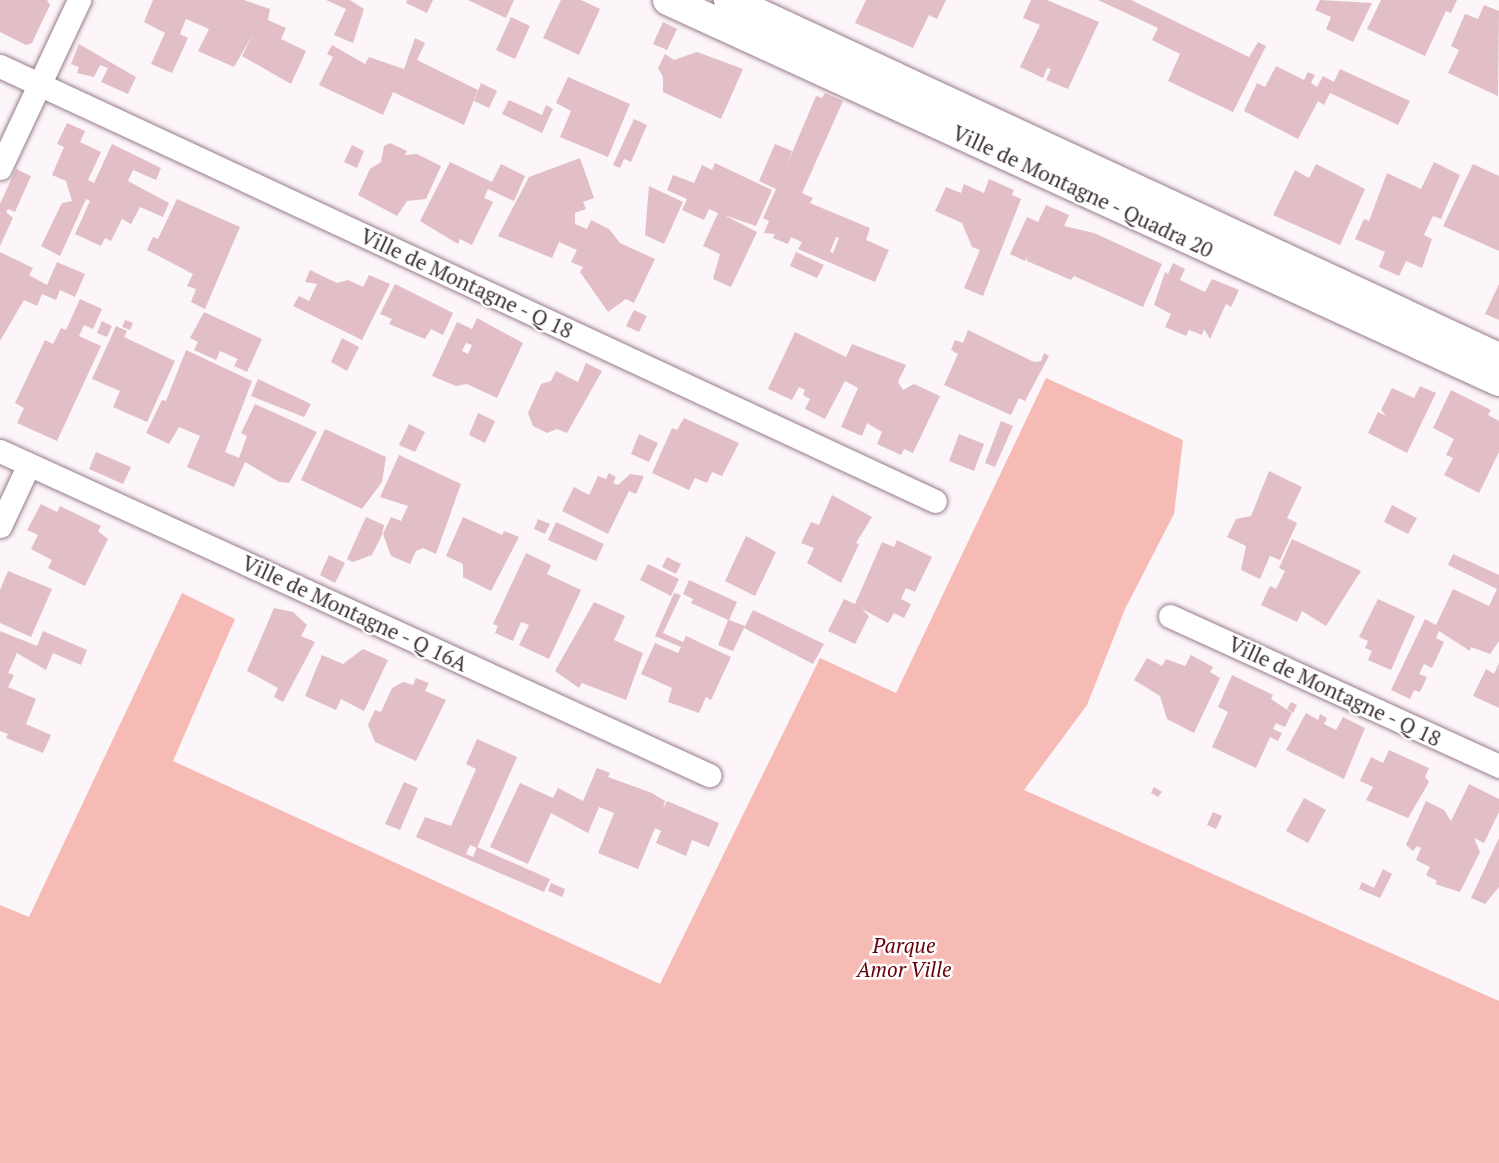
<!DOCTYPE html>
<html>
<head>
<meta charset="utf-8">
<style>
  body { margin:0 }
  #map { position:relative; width:1499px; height:1163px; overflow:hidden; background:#fcf5f9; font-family:"PT Serif",serif }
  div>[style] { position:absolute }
  .green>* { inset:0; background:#f6bbb4 }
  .building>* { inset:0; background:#e2bfc6 }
  .roads { filter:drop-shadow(0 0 2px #977b8c) drop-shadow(0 0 2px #977b8c) }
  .minor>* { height:23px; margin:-11.5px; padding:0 11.5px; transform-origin:11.5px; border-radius:11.5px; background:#fff }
  .tertiary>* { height:30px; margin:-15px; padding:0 15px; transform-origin:15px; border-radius:15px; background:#fff }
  span { translate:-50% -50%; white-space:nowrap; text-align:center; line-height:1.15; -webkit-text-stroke:5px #fff; paint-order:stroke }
  .street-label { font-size:21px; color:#3f323a }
  .park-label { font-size:21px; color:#670109; font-style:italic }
</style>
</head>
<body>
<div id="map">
  <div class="green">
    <i style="clip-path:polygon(1046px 378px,1183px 440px,1174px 514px,1125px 609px,1087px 705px,1024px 790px,1499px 1001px,1499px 1163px,0 1163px,0 905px,29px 917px,182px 593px,235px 619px,173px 761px,660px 984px,820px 658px,896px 693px)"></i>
  </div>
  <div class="building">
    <i style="clip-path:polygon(0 0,47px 0,50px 5px,32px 43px,26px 45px,0 32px)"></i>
    <i style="clip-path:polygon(153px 0,244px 0,270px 9px,268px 20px,286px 28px,281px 39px,306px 51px,291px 84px,242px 56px,253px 34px,234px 67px,198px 51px,209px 29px,186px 19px,180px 34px,188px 38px,172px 73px,151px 64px,165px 33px,144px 22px)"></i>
    <i style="clip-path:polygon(326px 0,350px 0,364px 9px,353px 43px,334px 35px,346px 9px)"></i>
    <i style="clip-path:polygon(433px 0,427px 13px,406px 3px,407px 0)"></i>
    <i style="clip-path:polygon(468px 0,514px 0,506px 18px)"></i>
    <i style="clip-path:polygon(561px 0,581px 0,600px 9px,579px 55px,543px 38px)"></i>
    <i style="clip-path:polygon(866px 0,946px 0,937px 19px,929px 15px,913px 48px,855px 23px)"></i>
    <i style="clip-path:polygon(1031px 0,1047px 0,1099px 22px,1068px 89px,1046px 80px,1051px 69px,1047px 68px,1043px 78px,1020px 67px,1040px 25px,1023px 18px)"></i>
    <i style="clip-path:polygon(1098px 0,1131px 0,1249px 57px,1258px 42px,1266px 46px,1233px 112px,1168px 81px,1180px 54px,1152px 40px,1158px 28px)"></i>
    <i style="clip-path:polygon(1320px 0,1372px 3px,1353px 42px,1326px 29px,1331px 17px,1315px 10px)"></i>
    <i style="clip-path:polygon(1381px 0,1457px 0,1451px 13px,1446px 11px,1425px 56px,1367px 29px)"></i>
    <i style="clip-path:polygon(1484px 5px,1499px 11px,1498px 96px,1448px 73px,1459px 50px,1451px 46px,1465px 14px,1478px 19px)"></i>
    <i style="clip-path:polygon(511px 17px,530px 26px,515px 59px,496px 50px)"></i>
    <i style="clip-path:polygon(663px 22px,677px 29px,667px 50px,653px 44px)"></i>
    <i style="clip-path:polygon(415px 38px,425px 43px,417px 60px,478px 90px,464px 125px,393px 92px,383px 115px,319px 85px,333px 57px,327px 54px,332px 45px,365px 64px,369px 57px,404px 69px)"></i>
    <i style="clip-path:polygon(79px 44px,136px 77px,128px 94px,101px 82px,108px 68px,100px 65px,94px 77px,77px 73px,79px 67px,71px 64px)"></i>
    <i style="clip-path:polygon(697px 52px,743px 69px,721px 119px,663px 92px,663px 77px,658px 68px,665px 54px,674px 60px)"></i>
    <i style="clip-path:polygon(1276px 66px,1304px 80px,1308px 72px,1315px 75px,1311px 83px,1317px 87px,1323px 76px,1334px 82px,1340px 69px,1410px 101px,1398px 125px,1330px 93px,1324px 105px,1318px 101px,1298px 139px,1244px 111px,1257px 83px,1265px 87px)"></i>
    <i style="clip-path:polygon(568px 77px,630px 104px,608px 157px,560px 137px,571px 111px,556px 103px)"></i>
    <i style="clip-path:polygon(481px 83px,497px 91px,489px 108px,474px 101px)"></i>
    <i style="clip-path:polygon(evenodd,825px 93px,843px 101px,802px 193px,813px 198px,810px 203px,870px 228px,866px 240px,889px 250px,875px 282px,798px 249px,802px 242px,791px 237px,788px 244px,773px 238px,775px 234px,764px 233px,769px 221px,763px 218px,776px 189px,759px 181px,775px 144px,792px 151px,786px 167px,816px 96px,822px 98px,825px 93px,836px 237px,839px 238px,833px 253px,830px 252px,836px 237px)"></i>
    <i style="clip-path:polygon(509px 100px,542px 115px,546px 105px,553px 109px,542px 133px,502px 114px)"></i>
    <i style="clip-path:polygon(634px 119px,647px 125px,631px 162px,624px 159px,620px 168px,613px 165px)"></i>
    <i style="clip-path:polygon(67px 123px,85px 131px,80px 142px,101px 152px,88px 180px,94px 183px,112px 144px,161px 168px,156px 180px,133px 170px,128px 181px,169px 203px,163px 217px,140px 207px,131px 224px,122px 219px,111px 241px,105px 238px,101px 246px,75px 234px,90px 201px,86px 199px,60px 256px,41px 246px,62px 203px,72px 201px,66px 181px,52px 175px,64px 147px,57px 144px)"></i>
    <i style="clip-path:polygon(390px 143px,407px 151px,405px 155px,417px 154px,441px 166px,426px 199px,407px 201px,397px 216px,358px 195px,370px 169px,381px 162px,384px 146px)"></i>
    <i style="clip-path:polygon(352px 145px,364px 151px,357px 168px,344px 162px)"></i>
    <i style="clip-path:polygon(580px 158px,594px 198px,583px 202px,586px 209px,575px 213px,575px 224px,587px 229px,591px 220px,609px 229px,620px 243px,655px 259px,634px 303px,626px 299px,608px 312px,580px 272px,583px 267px,571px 262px,577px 250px,559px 242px,552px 258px,498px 236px,529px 177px)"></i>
    <i style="clip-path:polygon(450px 162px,492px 182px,501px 164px,525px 176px,514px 201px,488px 189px,484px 198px,493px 202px,472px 245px,460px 239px,458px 244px,420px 221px)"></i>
    <i style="clip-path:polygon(1434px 162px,1460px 175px,1441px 219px,1433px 216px,1424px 235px,1432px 239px,1422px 268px,1406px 261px,1399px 276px,1379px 267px,1385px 252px,1355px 239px,1364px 219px,1369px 221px,1387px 173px,1421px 189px)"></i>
    <i style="clip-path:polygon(715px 163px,772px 190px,756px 226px,724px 215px,757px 232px,731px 287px,713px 279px,720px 254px,703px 246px,718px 213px,709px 209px,704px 220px,682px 210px,687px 199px,667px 190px,673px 175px,694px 183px,702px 165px,712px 170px)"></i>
    <i style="clip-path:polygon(1316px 164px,1365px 189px,1340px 245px,1273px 215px,1295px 170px,1309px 178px)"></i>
    <i style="clip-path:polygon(1473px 164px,1499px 176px,1499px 251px,1443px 226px)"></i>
    <i style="clip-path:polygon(16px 169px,31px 176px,15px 212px,8px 209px,6px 212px,13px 218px,0 246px,0 204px)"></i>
    <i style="clip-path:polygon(989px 179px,1014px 190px,1012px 195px,1021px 199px,983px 296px,964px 288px,980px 250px,972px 247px,962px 223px,935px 211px,946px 187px,961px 193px,964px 184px,984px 193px)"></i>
    <i style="clip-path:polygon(649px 186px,683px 202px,664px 244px,645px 235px)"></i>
    <i style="clip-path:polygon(177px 199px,240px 227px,205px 309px,191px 302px,196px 289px,187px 286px,193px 274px,147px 250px,153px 237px,158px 239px)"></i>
    <i style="clip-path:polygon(1046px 205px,1069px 215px,1064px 226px,1094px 233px,1162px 264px,1143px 307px,1074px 276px,1071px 280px,1027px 261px,1027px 257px,1025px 261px,1010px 254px,1027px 217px,1038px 222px)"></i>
    <i style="clip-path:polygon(0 252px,33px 268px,29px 275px,47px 285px,57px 262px,85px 274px,75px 297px,60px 290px,56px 300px,42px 294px,37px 306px,24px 300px,0 341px)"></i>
    <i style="clip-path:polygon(796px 252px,824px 265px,817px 278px,790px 266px)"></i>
    <i style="clip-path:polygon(1173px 263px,1185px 269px,1180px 280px,1205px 292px,1212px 279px,1239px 290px,1231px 307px,1226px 304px,1210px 339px,1204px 329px,1202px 335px,1189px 330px,1186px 336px,1165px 327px,1171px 314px,1154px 305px,1165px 272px,1168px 274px)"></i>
    <i style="clip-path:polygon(310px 270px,337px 283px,348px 280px,363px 287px,369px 275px,390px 284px,362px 340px,293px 306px,299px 296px,309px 301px,317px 284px,305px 282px)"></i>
    <i style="clip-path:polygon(395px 284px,453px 313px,443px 335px,431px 329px,425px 339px,389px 324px,392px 319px,380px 314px)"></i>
    <i style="clip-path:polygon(1499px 284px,1499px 320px,1485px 314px)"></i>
    <i style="clip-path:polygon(80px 299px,102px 309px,93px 329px,84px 325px,79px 336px,101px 346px,57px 441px,17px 423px,24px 408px,15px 403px,45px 340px,53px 344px,61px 328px,66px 330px)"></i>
    <i style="clip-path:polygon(634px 310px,647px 316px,639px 332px,626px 326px)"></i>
    <i style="clip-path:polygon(204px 312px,262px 339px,247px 372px,234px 366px,238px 359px,220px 351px,216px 360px,194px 350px,198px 342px,190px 338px)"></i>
    <i style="clip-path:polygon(evenodd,477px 318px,523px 343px,497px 398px,467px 384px,456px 386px,432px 376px,457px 322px,472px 329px,477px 318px,466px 343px,472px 345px,468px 354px,462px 351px,466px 343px)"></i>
    <i style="clip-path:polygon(125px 320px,133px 323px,130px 330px,122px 327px)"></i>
    <i style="clip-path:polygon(102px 321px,112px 326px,107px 337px,97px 333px)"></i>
    <i style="clip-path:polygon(116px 326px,127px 331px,124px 337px,175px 361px,147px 422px,113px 407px,120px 391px,92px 379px)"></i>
    <i style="clip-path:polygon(968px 330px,1034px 362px,1041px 361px,1044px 353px,1049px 356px,1025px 401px,1019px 398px,1011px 415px,944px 385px,958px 354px,951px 350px,955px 340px,963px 343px)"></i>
    <i style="clip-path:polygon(795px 332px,846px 357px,852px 344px,906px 365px,898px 382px,903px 390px,914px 384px,940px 396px,913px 453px,904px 449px,901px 455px,877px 444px,882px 432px,867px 423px,862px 436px,841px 427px,858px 388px,845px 381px,825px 419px,805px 409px,810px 399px,803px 395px,805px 390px,799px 387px,792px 400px,768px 389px)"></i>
    <i style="clip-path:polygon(342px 338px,359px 347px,347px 371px,331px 362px)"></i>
    <i style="clip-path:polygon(186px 350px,252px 381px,225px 452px,239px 458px,247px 436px,241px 433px,255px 404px,317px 432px,289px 483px,279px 482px,245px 462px,234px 487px,187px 467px,200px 436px,179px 427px,169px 444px,146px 433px,162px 400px,166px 401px)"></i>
    <i style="clip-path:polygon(586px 363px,602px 371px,567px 433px,557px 429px,547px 433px,533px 426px,528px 413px,541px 384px,551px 381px,556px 371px,578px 382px)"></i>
    <i style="clip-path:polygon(258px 379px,311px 404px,304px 417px,251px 396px)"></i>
    <i style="clip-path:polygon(1420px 386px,1436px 393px,1407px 453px,1368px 433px,1378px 412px,1386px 416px,1381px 410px,1392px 388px,1414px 398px)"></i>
    <i style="clip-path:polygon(1451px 390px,1491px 410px,1488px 415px,1499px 421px,1499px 452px,1479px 493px,1444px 475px,1453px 458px,1446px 455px,1454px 439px,1433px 428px)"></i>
    <i style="clip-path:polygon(478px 413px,495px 421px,485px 443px,469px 435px)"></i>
    <i style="clip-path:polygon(684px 418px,739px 443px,722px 476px,712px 472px,707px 483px,695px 478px,689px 490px,652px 473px,672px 428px,677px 430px)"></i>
    <i style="clip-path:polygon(1001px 421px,1013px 426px,995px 467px,985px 463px)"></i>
    <i style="clip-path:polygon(409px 424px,425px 432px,415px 452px,399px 445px)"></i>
    <i style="clip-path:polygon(325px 429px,386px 457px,382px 482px,362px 509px,301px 480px)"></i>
    <i style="clip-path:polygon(639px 434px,658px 443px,649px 462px,631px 454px)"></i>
    <i style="clip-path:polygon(959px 434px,984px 444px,974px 471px,949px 461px)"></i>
    <i style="clip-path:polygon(96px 452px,131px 467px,123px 484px,89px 469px)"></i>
    <i style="clip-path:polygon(399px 455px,461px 484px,436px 554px,423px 548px,416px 551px,410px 564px,391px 556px,383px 534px,391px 517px,401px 521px,408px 506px,380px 497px)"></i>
    <i style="clip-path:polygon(1269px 471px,1302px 487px,1287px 518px,1297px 523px,1280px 560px,1270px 556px,1260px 579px,1241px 570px,1246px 546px,1227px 537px,1236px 519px,1251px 516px)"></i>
    <i style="clip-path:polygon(609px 473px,616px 477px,613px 483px,618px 485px,630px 474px,644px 476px,636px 494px,629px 491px,608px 534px,562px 511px,574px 487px,589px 495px,598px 476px,606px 479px)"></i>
    <i style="clip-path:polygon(832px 495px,872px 517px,856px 543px,859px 544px,841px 583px,807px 563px,814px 548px,801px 543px,811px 522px,819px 525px)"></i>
    <i style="clip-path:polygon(41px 504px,57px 512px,60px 506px,101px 526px,98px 531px,108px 539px,85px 586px,48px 568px,52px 560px,31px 549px,38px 535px,27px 530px)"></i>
    <i style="clip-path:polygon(1392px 505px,1417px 518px,1408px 534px,1384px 522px)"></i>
    <i style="clip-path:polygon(366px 517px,384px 525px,382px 535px,372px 555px,353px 562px,347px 559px)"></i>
    <i style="clip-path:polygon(463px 517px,502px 535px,504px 531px,519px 537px,491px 591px,463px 577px,463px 564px,446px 556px)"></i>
    <i style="clip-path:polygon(538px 519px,550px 524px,545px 534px,534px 529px)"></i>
    <i style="clip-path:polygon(556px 522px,604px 544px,596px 561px,548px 540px)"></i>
    <i style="clip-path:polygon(746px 536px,776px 552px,755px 596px,725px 581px)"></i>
    <i style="clip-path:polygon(1292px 539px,1361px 571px,1326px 626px,1302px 611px,1297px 622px,1261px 605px,1270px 586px,1276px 589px,1285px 571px,1279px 568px)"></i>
    <i style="clip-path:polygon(897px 540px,932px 557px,915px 592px,906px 588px,901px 599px,911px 604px,904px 618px,894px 613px,888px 623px,862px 609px,869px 616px,855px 644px,828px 631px,844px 599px,855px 604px,882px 542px,894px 547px)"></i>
    <i style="clip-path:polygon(526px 553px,551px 565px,547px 574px,581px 590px,549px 659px,519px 645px,529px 625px,521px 622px,513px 641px,495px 633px,498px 626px,493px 624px)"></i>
    <i style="clip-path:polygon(1453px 554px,1499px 575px,1499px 641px,1490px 654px,1471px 647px,1470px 651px,1439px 631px,1436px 638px,1444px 642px,1432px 668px,1424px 664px,1419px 674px,1427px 677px,1420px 692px,1414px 690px,1410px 699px,1391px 690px,1425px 619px,1436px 625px,1453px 589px,1489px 606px,1497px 589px,1448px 565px)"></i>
    <i style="clip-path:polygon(329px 555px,345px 563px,335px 583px,320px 575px)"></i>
    <i style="clip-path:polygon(667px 557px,681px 564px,676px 574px,662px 567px)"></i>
    <i style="clip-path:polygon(648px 564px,679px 579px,671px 596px,640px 580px)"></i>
    <i style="clip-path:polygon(8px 571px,52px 589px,31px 637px,0 623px,0 590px)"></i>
    <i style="clip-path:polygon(689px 580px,737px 602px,729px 620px,745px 626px,733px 651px,718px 645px,728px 620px,691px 603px,693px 599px,683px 594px)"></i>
    <i style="clip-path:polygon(674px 593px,681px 595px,663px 633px,683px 642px,686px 636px,731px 657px,711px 700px,706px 697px,699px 713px,668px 702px,672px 688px,641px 674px,655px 643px,678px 653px,681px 647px,655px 636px)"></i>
    <i style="clip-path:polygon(1378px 599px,1415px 616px,1391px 670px,1368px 660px,1372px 651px,1365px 648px,1368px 641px,1359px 637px)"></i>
    <i style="clip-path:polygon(594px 602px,625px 616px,614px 640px,643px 653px,626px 700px,582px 683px,579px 688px,555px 671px)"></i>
    <i style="clip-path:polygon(274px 608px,293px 612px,307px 625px,301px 636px,315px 642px,283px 702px,274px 697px,278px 688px,247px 671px)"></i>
    <i style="clip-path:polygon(753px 610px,824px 644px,813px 664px,744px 628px)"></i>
    <i style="clip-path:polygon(0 631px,37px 646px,43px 631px,87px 650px,81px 665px,53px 653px,46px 670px,17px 653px,8px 673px,14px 675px,8px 687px,36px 699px,26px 724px,51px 735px,43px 753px,6px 738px,8px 734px,0 731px)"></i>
    <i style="clip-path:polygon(363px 649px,388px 660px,364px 711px,341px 699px,336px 710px,305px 696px,322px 655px,343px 664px)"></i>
    <i style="clip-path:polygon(1191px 655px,1213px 667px,1210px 672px,1220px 678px,1194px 733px,1167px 719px,1160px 696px,1134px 680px,1147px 658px,1162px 666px,1166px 659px,1185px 666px)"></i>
    <i style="clip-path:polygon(1499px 663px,1499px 708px,1473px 696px,1486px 669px,1494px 674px)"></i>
    <i style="clip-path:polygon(1232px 675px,1273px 695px,1271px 699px,1292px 713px,1285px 727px,1276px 723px,1273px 729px,1282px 733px,1278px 741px,1270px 737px,1256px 768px,1212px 747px,1228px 712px,1218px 707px)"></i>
    <i style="clip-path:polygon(416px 678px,429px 683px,425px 691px,446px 700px,416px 761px,375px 742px,368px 725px,375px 710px,381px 712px,392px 688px,403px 682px,413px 685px)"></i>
    <i style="clip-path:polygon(1291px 702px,1297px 705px,1293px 713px,1287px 709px)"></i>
    <i style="clip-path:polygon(1306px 713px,1318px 720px,1320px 714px,1327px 718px,1324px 724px,1336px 730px,1343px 717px,1365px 728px,1344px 779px,1286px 750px)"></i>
    <i style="clip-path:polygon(477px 739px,517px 757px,477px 848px,470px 845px,466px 854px,473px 857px,477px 847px,550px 879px,544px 892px,416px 837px,425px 817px,451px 826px,476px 769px,466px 764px)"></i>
    <i style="clip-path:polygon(1389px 750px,1429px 768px,1425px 777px,1429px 782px,1408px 818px,1366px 800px,1373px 787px,1360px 781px,1371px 757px,1383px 763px)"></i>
    <i style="clip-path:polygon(597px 768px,610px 773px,608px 777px,652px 793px,665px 801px,663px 809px,667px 801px,719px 823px,709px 847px,692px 840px,686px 856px,656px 843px,661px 831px,655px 828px,638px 869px,598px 853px,614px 813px,599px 807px,588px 833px,551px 813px,528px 864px,490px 847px,520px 783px,553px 798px,558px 788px,583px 801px)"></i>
    <i style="clip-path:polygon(404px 782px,418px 788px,400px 830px,385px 824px)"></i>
    <i style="clip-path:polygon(1469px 784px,1499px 799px,1499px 812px,1484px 843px,1474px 838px,1480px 852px,1460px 892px,1435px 884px,1437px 881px,1426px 875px,1430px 867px,1416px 860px,1421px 848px,1417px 846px,1413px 851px,1406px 845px,1426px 801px,1444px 810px,1451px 821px)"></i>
    <i style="clip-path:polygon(1154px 787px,1162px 792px,1158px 797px,1151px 793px)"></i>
    <i style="clip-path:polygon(1304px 798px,1326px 810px,1308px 843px,1286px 831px)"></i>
    <i style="clip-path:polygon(1213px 812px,1222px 816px,1216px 829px,1207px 825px)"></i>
    <i style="clip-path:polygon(1499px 838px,1499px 887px,1485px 904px,1471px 898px)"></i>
    <i style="clip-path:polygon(1383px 869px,1392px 874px,1380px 898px,1359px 889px,1362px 882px,1374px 888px)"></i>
    <i style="clip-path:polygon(551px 883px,565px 889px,562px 897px,548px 891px)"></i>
  </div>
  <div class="roads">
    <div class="minor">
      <i style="left:0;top:66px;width:1031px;rotate:24.95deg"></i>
      <i style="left:0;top:168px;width:186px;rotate:-64.8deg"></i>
      <i style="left:0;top:451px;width:780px;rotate:24.56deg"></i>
      <i style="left:0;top:526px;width:68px;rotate:-64.9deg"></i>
      <i style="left:1170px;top:616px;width:362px;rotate:24.5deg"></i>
    </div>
    <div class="tertiary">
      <i style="left:668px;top:0;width:914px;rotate:24.63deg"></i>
      <i style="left:729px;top:0;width:849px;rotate:24.94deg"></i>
    </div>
  </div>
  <div class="street-label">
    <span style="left:1083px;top:191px;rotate:25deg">Ville de Montagne - Quadra 20</span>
    <span style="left:467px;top:283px;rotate:25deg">Ville de Montagne - Q 18</span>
    <span style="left:355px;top:613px;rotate:25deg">Ville de Montagne - Q 16A</span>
    <span style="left:1335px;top:691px;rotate:25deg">Ville de Montagne - Q 18</span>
  </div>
  <div class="park-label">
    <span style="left:904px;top:957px">Parque<br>Amor Ville</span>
  </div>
</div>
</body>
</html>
